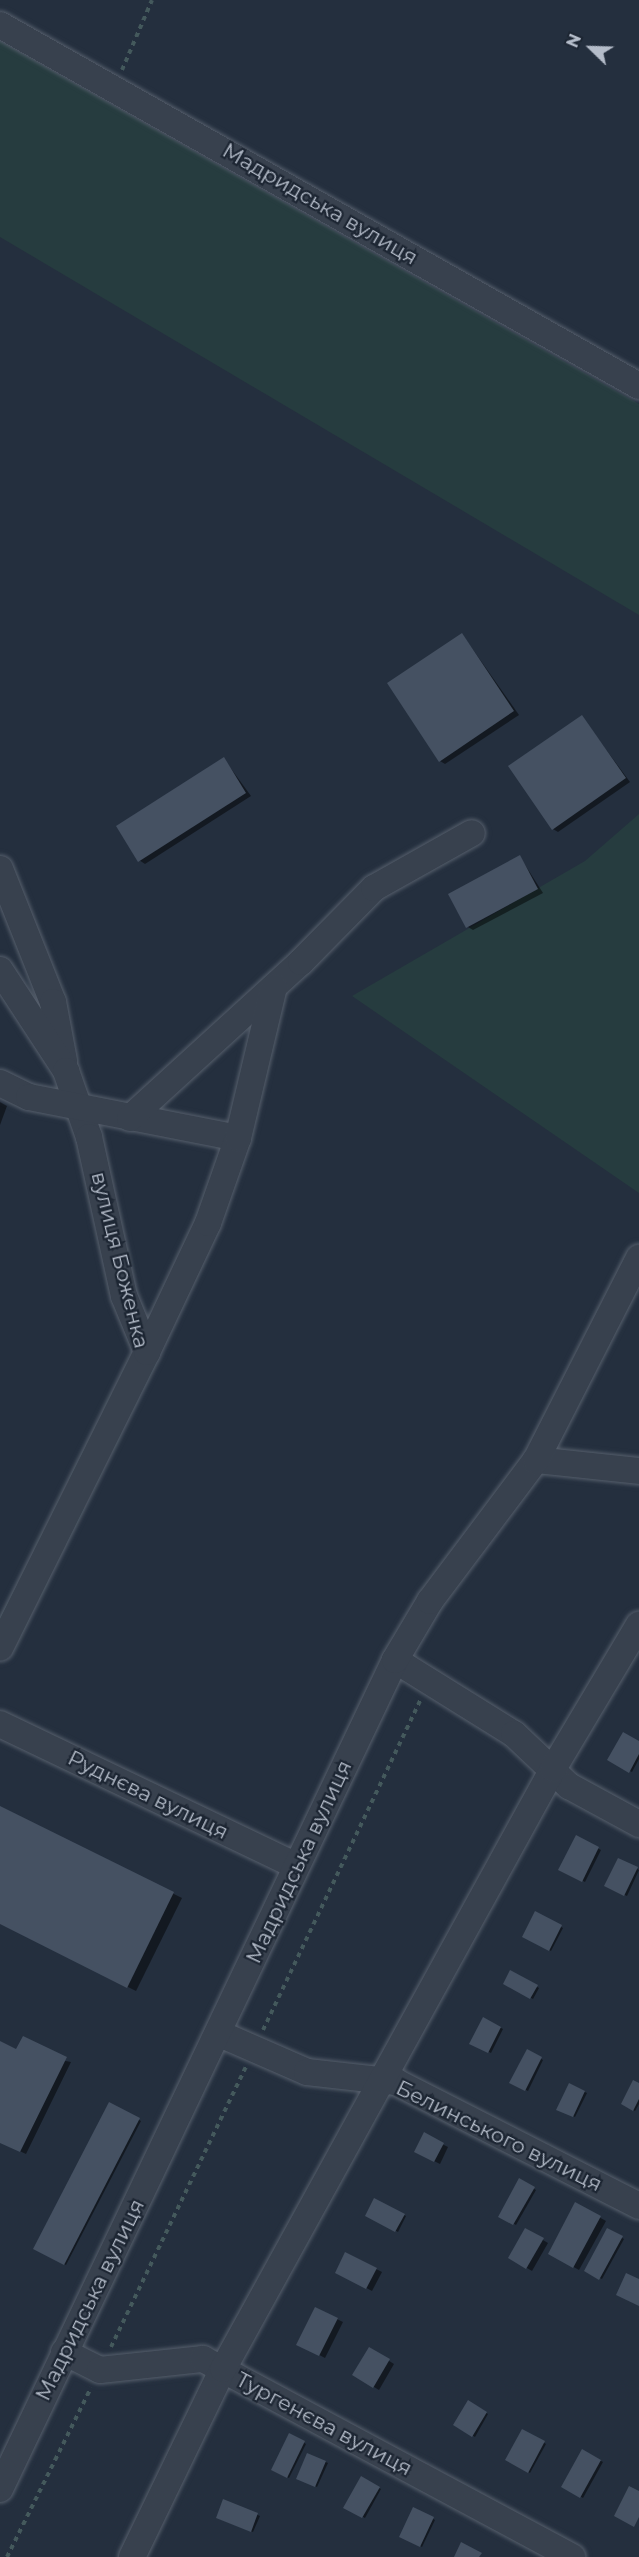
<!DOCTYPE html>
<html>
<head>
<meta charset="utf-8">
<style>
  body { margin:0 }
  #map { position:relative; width:639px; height:2557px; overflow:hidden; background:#242f3e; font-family:Montserrat,sans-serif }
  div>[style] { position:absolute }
  .green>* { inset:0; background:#263c3f }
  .shadow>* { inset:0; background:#0007 }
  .building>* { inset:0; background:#455162 }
  .path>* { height:4px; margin-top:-2px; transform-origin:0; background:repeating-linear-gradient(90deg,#44595c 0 4.5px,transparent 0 9px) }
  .roads { filter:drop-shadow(0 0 2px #565f6c) drop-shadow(0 0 2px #565f6c) }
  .minor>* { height:26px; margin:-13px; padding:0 13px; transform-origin:13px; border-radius:13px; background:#38414e }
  span { translate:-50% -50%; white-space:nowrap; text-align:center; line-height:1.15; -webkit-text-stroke:4.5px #1d2633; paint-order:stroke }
  .street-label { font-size:21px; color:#b4bcc9 }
  .north { position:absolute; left:561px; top:18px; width:60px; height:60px; -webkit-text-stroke:4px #1d2633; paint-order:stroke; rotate:293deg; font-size:16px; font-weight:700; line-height:24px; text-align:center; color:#b4bcc9 }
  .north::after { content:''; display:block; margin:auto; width:21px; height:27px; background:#b4bcc9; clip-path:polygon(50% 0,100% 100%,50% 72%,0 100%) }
</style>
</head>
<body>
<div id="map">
  <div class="green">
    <i style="clip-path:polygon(0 41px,639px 404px,639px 615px,0 237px)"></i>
    <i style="clip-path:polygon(639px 814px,639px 1193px,352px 996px,585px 861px)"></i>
  </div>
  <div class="shadow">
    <i style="clip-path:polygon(462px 634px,519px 715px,445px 764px,440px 761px)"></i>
    <i style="clip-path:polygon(582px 717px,630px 782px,558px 832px,553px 829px)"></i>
    <i style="clip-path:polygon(224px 759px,251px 796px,145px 864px,139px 860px)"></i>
    <i style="clip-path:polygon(520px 857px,543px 893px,473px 930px,468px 927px,450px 895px)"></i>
    <i style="clip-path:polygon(0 1102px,7px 1106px,0 1125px)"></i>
    <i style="clip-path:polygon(639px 1743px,639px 1759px,632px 1772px,609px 1760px)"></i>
    <i style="clip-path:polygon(0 1808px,182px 1898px,136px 1991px,0 1923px)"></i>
    <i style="clip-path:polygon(576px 1837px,601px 1850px,585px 1882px,560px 1869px)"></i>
    <i style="clip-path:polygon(619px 1860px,639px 1870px,627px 1896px,606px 1886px)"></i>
    <i style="clip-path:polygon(535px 1913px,563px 1928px,551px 1951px,524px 1937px)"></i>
    <i style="clip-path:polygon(511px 1972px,539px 1988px,533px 1999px,505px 1983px)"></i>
    <i style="clip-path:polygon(484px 2019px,503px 2029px,491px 2053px,471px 2043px)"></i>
    <i style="clip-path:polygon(0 2043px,17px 2052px,71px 2062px,26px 2154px,0 2142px)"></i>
    <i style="clip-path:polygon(527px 2051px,543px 2060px,528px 2091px,511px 2082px)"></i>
    <i style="clip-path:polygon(570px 2085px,587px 2093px,575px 2117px,558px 2109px)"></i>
    <i style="clip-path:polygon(639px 2085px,639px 2104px,635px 2111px,622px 2104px)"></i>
    <i style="clip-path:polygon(109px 2104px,141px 2121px,66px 2265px,35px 2248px)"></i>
    <i style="clip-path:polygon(424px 2135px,448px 2147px,440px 2164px,416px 2152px)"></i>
    <i style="clip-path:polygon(519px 2180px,536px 2190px,516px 2225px,500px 2216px)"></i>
    <i style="clip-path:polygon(375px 2200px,406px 2216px,398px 2232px,367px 2215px)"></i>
    <i style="clip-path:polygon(576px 2204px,606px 2221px,579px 2270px,550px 2254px)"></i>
    <i style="clip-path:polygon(526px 2230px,548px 2243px,532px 2271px,510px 2258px)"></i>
    <i style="clip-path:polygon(608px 2230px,624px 2239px,602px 2279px,586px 2271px)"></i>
    <i style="clip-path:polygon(346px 2254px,382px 2272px,372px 2291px,337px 2272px)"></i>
    <i style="clip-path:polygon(316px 2309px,343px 2322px,325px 2358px,304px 2347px)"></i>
    <i style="clip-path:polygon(370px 2349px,394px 2364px,379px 2390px,354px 2375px)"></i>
    <i style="clip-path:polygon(468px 2403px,488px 2414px,475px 2437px,455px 2425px)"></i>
    <i style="clip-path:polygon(523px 2431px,546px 2444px,530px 2473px,507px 2460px)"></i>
    <i style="clip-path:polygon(290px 2435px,306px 2444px,289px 2478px,273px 2470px)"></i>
    <i style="clip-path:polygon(582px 2451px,603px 2462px,583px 2498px,563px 2486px)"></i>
    <i style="clip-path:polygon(308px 2455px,328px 2463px,317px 2487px,298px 2478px)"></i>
    <i style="clip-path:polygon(361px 2478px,381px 2489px,365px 2518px,345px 2507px)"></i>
    <i style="clip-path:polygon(224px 2501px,260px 2516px,253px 2532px,220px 2519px)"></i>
    <i style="clip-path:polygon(414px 2509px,435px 2520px,422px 2547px,401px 2536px)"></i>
  </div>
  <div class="building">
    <i style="clip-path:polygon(462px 633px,514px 711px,439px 762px,387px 683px)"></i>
    <i style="clip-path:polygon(582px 715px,626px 778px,552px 830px,508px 766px)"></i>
    <i style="clip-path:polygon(224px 757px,246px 793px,138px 862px,116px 826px)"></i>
    <i style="clip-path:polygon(520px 855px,538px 889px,466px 928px,448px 894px)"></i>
    <i style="clip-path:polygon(623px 1732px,639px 1741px,639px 1754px,629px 1773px,607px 1760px)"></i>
    <i style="clip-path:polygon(0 1806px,174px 1892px,127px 1988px,0 1924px)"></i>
    <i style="clip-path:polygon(576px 1835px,599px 1847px,582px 1882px,558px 1870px)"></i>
    <i style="clip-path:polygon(618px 1858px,638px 1867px,624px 1896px,604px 1886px)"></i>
    <i style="clip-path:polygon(535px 1911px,562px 1925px,549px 1951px,522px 1937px)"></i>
    <i style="clip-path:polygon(510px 1970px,538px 1985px,530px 1999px,503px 1984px)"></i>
    <i style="clip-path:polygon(483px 2017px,501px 2027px,488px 2053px,469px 2044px)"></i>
    <i style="clip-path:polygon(23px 2036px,67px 2057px,20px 2152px,0 2143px,0 2041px,16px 2049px)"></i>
    <i style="clip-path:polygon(527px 2049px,542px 2057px,525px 2091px,509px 2083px)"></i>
    <i style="clip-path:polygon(633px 2080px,639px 2083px,639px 2099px,633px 2111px,621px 2104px)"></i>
    <i style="clip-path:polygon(569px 2083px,585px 2091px,573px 2117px,556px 2110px)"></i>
    <i style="clip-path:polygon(109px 2102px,140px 2118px,64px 2265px,33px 2249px)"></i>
    <i style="clip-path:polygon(424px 2132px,444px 2143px,434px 2162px,414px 2152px)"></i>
    <i style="clip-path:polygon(519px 2178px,535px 2187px,513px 2225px,498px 2217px)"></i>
    <i style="clip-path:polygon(374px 2198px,405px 2214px,395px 2232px,365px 2216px)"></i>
    <i style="clip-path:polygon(575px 2202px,601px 2216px,573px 2268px,548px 2254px)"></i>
    <i style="clip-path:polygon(525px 2228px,544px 2238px,526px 2269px,508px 2258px)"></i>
    <i style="clip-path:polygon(607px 2228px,623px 2236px,599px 2280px,584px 2271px)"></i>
    <i style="clip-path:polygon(345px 2252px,377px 2268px,366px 2289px,335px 2273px)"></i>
    <i style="clip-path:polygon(626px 2273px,639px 2279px,639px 2306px,616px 2295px)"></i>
    <i style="clip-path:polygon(315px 2307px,338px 2318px,319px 2356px,296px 2345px)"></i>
    <i style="clip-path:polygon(369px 2347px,390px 2359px,373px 2388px,352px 2375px)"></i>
    <i style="clip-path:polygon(468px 2400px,487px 2412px,472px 2437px,453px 2425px)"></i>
    <i style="clip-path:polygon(522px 2429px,545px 2441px,528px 2473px,505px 2460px)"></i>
    <i style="clip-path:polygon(289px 2433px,305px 2441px,287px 2478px,271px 2470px)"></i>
    <i style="clip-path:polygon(582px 2449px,601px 2460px,580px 2498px,561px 2487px)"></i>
    <i style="clip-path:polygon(307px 2453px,326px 2461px,315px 2487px,296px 2479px)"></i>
    <i style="clip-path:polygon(361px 2476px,380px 2487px,362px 2518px,343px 2508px)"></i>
    <i style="clip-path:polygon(629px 2486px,639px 2491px,639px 2517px,634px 2527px,614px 2516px)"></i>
    <i style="clip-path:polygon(223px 2499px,258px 2513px,251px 2532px,216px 2518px)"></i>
    <i style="clip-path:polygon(413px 2507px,434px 2517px,420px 2547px,399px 2537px)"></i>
    <i style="clip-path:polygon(461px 2542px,482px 2553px,479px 2557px,454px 2557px)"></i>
  </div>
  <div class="path">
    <i style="left:122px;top:70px;width:76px;rotate:-66.8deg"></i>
    <i style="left:263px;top:2030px;width:365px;rotate:-64.5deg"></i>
    <i style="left:111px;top:2347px;width:311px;rotate:-64.3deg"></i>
    <i style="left:7px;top:2557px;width:189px;rotate:-63.6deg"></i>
  </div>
  <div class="roads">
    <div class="minor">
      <i style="left:0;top:25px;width:734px;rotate:29.46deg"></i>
      <i style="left:0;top:869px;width:143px;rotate:68.3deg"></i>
      <i style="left:53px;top:1002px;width:60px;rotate:79.4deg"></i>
      <i style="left:0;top:970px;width:121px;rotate:56.8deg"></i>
      <i style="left:66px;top:1071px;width:70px;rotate:70.8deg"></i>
      <i style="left:89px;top:1137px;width:163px;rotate:77.6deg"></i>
      <i style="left:124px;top:1296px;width:61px;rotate:67.7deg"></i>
      <i style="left:147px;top:1352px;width:330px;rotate:116.4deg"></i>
      <i style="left:0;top:1083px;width:32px;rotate:26deg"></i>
      <i style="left:29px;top:1097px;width:213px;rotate:11.1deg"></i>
      <i style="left:130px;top:1118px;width:231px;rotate:-42.4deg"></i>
      <i style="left:301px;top:962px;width:104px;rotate:-45.4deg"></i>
      <i style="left:374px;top:888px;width:112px;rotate:-29.3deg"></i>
      <i style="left:147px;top:1352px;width:143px;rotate:-64.7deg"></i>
      <i style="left:208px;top:1223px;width:90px;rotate:-70.6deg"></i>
      <i style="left:238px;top:1138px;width:155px;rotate:-76.6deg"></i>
      <i style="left:536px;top:1460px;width:104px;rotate:6.1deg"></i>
      <i style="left:395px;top:1660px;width:140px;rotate:31.9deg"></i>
      <i style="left:514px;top:1734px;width:76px;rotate:43.4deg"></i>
      <i style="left:569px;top:1786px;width:80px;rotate:28.5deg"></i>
      <i style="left:0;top:1724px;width:328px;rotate:25.6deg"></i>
      <i style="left:220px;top:2034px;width:95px;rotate:23.6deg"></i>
      <i style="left:307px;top:2072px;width:90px;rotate:6.4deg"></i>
      <i style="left:396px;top:2082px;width:273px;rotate:27deg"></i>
      <i style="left:64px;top:2352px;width:40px;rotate:26.6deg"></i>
      <i style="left:100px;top:2370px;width:104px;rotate:-6.1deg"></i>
      <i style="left:203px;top:2359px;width:419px;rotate:28.2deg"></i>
      <i style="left:0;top:2489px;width:918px;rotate:-64.52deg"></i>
      <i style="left:395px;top:1660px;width:69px;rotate:-59.3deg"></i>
      <i style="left:430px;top:1601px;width:176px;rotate:-53.1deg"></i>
      <i style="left:536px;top:1460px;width:227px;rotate:-63deg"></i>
      <i style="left:132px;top:2557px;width:209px;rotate:-64.2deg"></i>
      <i style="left:223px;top:2369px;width:685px;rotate:-61.19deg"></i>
      <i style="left:553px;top:1769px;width:168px;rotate:-59.2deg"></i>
    </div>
  </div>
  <div class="street-label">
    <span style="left:320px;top:204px;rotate:30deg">Мадридська вулиця</span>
    <span style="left:120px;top:1260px;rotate:76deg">вулиця Боженка</span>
    <span style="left:148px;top:1795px;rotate:26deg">Руднєва вулиця</span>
    <span style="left:299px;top:1862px;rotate:-65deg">Мадридська вулиця</span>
    <span style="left:499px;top:2136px;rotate:26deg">Белинського вулиця</span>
    <span style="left:90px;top:2300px;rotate:-64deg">Мадридська вулиця</span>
    <span style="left:324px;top:2424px;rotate:28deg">Тургенєва вулиця</span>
  </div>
  <div class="north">N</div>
</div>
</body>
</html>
